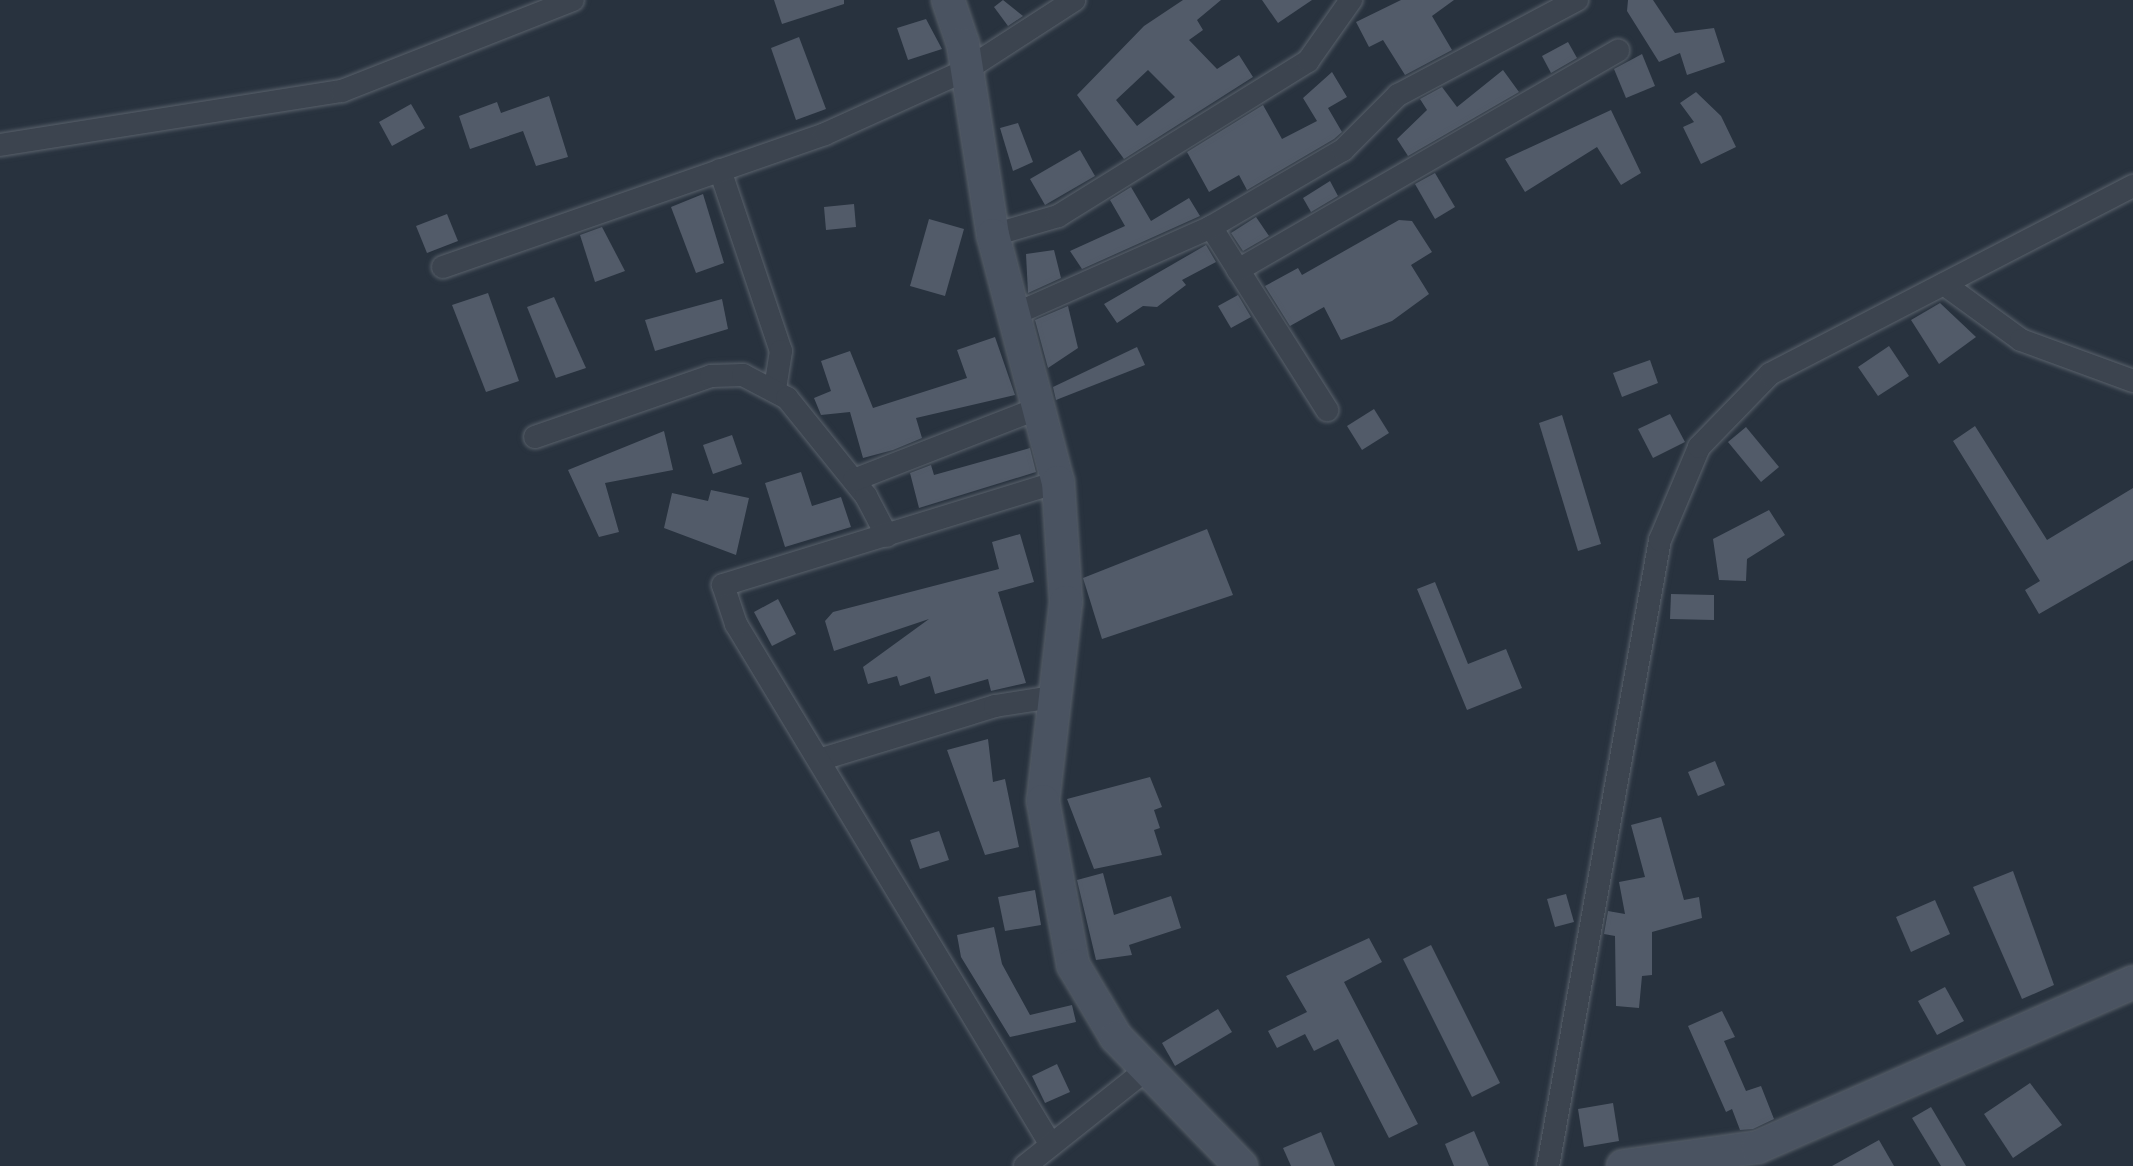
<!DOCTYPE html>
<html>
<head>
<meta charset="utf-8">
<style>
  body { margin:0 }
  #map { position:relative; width:2133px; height:1166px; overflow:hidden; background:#28323e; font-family:Karla,sans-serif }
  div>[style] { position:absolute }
  .building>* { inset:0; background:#525b69 }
  .roads { filter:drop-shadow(0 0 2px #5a626c) drop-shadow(0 0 2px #5a626c) }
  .street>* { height:22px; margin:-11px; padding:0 11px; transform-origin:11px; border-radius:11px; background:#3c444f }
  .secondary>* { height:32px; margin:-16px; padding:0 16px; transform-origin:16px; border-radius:16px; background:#4a5361 }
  span { translate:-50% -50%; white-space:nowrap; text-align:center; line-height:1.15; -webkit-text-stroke:6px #212934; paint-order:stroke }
</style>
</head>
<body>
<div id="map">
  <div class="building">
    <i style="clip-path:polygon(774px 0,844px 0,844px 4px,782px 24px)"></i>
    <i style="clip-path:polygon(1003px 0,1023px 16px,1008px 26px,994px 7px)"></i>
    <i style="clip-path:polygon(evenodd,1183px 0,1221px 0,1197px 20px,1203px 30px,1189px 40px,1217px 69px,1239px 55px,1253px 77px,1124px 159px,1077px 95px,1144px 26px,1183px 0,1148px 70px,1175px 97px,1137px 126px,1116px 100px,1148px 70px)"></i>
    <i style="clip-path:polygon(1262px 0,1312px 0,1278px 23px)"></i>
    <i style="clip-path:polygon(1401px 0,1454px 0,1432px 16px,1452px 50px,1405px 75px,1383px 40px,1369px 47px,1356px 22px)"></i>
    <i style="clip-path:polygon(1628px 0,1653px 0,1675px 33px,1714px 28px,1725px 62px,1687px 75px,1680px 53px,1659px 62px,1627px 11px)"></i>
    <i style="clip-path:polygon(926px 19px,942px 49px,908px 60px,897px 28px)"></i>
    <i style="clip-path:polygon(799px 37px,826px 109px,796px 120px,771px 48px)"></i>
    <i style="clip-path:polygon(1568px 42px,1577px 58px,1551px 73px,1542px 56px)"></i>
    <i style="clip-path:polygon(1642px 54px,1655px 86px,1626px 98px,1614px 69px)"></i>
    <i style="clip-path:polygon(1503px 70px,1519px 92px,1408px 156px,1397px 139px,1427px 110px,1420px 99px,1442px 87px,1457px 107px)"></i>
    <i style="clip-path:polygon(1332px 72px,1347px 97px,1328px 108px,1342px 132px,1334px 139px,1247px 190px,1239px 175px,1209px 192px,1187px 152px,1263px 105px,1282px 139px,1317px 121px,1303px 98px)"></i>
    <i style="clip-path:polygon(1696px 92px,1721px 116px,1736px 147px,1701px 164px,1683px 127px,1694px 122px,1680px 103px)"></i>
    <i style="clip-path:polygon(549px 96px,568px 157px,536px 166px,523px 131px,470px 149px,459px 116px,497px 102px,501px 113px)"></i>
    <i style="clip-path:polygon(411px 104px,425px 128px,392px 146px,379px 122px)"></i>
    <i style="clip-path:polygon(1611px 110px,1641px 173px,1621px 185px,1597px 147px,1525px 192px,1505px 159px)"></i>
    <i style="clip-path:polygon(1018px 123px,1033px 162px,1013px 171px,1000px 128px)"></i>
    <i style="clip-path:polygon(1080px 150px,1095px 176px,1045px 205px,1030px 179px)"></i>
    <i style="clip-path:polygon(1435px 173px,1455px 207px,1435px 219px,1415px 184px)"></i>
    <i style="clip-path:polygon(1330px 181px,1338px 196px,1311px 212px,1303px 198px)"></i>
    <i style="clip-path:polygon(1131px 187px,1151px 221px,1189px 198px,1200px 216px,1082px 269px,1070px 251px,1125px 226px,1110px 200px)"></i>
    <i style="clip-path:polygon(703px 194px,724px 263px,696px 273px,671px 207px)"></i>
    <i style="clip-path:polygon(854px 204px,856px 227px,826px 230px,824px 207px)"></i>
    <i style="clip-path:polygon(447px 214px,458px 241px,427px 253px,416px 226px)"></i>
    <i style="clip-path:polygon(1256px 217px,1269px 236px,1243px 251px,1231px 233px)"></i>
    <i style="clip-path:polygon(929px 219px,964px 229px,945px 296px,910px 286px)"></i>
    <i style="clip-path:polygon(1399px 220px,1412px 221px,1432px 252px,1411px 265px,1429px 294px,1392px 321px,1341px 340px,1324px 307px,1290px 326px,1265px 286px,1298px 268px,1302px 275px)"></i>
    <i style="clip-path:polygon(602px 227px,625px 271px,595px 282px,580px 235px)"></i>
    <i style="clip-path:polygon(1206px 245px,1216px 262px,1182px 280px,1186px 285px,1157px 307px,1143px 306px,1117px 323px,1104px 304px)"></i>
    <i style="clip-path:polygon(1054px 250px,1061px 278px,1028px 293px,1026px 254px)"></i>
    <i style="clip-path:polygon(488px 293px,519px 381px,486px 392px,452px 305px)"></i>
    <i style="clip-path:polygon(1238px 295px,1251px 317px,1231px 328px,1218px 306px)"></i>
    <i style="clip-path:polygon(554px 297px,586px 368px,556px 378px,527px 307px)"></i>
    <i style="clip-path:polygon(722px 299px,728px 329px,655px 351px,645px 320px)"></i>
    <i style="clip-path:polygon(1940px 303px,1976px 337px,1939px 364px,1911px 320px)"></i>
    <i style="clip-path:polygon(1068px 306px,1078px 348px,1048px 368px,1035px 320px)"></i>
    <i style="clip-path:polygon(995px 337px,1015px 395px,916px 418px,922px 438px,893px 450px,863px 458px,850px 412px,821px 415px,814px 398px,831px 391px,821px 361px,850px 351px,873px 408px,967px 378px,957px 350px)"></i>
    <i style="clip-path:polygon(1889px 346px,1909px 376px,1878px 396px,1858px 367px)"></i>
    <i style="clip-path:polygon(1137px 347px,1145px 365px,1056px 400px,1053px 387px)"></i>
    <i style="clip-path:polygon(1650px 360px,1658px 383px,1622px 397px,1613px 373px)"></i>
    <i style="clip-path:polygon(1374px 409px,1389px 433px,1362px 450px,1347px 426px)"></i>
    <i style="clip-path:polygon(1670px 414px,1685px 442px,1653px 458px,1638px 429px)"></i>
    <i style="clip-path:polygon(1562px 415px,1601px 544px,1578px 551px,1539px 423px)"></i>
    <i style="clip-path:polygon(1975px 426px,2047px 540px,2133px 488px,2133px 560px,2039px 614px,2025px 590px,2040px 581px,1953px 441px)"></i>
    <i style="clip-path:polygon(1746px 427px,1779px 467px,1761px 482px,1728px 442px)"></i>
    <i style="clip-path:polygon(664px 431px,673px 470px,605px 483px,619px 532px,599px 537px,568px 470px)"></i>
    <i style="clip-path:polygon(732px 435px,742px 464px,713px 474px,703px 445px)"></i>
    <i style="clip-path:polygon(1030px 448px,1036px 472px,919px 508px,910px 473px,931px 465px,934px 475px)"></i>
    <i style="clip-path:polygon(801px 472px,812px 506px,841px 497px,851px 527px,785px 547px,765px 483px)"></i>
    <i style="clip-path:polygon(711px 490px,749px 498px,736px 555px,664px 528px,672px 493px,708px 501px)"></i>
    <i style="clip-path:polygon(1769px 510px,1785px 535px,1747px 559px,1746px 581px,1719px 580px,1713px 539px)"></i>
    <i style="clip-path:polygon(1207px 529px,1233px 595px,1102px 639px,1083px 578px)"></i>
    <i style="clip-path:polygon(1020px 534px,1034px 582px,998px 592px,1026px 683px,991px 691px,988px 679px,935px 694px,930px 676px,900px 686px,897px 676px,868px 684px,863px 667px,929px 619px,834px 651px,825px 621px,833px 612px,999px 569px,992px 542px)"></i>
    <i style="clip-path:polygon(1435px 582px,1468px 664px,1506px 649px,1522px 688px,1467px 710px,1417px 589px)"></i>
    <i style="clip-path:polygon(1671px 594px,1714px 595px,1714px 620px,1670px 619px)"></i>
    <i style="clip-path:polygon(778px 599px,796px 634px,772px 646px,754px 612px)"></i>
    <i style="clip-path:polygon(988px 739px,993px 782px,1005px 779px,1019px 847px,985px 855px,947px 750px)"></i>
    <i style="clip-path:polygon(1715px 761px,1725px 785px,1698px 796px,1688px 772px)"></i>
    <i style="clip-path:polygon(1150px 777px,1162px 807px,1154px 810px,1160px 828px,1154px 830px,1162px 855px,1094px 869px,1067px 799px)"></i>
    <i style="clip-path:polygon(1661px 817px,1684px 900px,1699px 897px,1702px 918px,1652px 932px,1652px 975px,1642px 976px,1639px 1008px,1616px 1006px,1615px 936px,1604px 934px,1608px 911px,1625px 914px,1619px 882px,1645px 877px,1631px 825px)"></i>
    <i style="clip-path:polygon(939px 831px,949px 860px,920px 869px,910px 840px)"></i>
    <i style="clip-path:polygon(2013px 871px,2054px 985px,2022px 999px,1973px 887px)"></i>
    <i style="clip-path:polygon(1103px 873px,1114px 915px,1171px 896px,1181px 928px,1129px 945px,1132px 955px,1096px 960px,1077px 880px)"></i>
    <i style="clip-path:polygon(1035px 890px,1041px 925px,1005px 931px,998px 897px)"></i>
    <i style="clip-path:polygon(1566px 894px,1574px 922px,1555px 927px,1547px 899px)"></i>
    <i style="clip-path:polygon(1935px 900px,1950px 934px,1911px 952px,1896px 917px)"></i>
    <i style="clip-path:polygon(994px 927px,1002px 964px,1030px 1015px,1072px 1005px,1076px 1022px,1010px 1037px,961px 957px,957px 935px)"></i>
    <i style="clip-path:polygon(1369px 938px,1382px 962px,1344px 982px,1418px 1124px,1389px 1138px,1338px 1039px,1314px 1051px,1305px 1034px,1277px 1048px,1268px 1031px,1307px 1012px,1286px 976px)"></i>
    <i style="clip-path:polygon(1431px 945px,1500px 1083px,1472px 1097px,1403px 959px)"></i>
    <i style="clip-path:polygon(1945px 987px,1964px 1021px,1937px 1035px,1918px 1001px)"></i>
    <i style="clip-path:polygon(1218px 1009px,1232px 1032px,1175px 1066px,1162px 1043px)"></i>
    <i style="clip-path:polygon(1722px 1011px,1735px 1037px,1724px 1041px,1746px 1091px,1761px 1086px,1774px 1119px,1753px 1129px,1740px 1130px,1732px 1109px,1726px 1112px,1688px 1026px)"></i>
    <i style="clip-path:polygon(1057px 1064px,1070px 1092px,1045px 1103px,1032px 1076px)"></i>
    <i style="clip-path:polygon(2030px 1083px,2062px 1125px,2013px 1158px,1984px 1114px)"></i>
    <i style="clip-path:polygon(1613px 1103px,1619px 1141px,1584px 1147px,1578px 1109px)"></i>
    <i style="clip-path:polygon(1931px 1107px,1966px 1166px,1941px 1166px,1912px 1118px)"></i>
    <i style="clip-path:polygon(1474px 1131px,1489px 1166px,1454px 1166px,1445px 1144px)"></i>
    <i style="clip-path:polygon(1321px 1132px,1335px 1166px,1291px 1166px,1283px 1148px)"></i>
    <i style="clip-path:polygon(1879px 1140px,1894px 1166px,1832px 1166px)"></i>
  </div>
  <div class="roads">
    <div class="street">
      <i style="left:0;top:145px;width:346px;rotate:-9deg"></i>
      <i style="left:342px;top:91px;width:248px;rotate:-21.5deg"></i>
      <i style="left:720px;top:170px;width:191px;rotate:71.4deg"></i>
      <i style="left:781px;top:351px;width:37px;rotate:99deg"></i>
      <i style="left:1211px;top:227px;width:217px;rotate:57.6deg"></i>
      <i style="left:993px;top:235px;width:68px;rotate:-16.3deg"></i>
      <i style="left:1058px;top:216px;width:294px;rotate:-31.8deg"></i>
      <i style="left:1308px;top:61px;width:75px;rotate:-54.8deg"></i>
      <i style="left:443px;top:267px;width:404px;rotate:-19.2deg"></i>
      <i style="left:825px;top:134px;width:155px;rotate:-24.4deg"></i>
      <i style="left:966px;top:70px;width:129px;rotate:-32.9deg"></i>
      <i style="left:1238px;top:270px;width:439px;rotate:-30deg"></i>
      <i style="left:1944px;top:284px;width:95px;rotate:36deg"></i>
      <i style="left:2021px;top:340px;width:119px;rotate:20.1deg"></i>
      <i style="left:1015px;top:314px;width:214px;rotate:-23.9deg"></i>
      <i style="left:1211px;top:227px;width:153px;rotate:-30.3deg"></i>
      <i style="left:1343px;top:150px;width:78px;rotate:-45deg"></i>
      <i style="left:1398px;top:95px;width:203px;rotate:-28deg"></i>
      <i style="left:535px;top:437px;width:186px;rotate:-19.1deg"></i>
      <i style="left:711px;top:376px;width:32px;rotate:-2deg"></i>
      <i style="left:743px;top:375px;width:50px;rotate:27.6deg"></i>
      <i style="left:787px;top:398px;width:126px;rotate:51.1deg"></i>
      <i style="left:866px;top:496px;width:45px;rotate:62.3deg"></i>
      <i style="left:854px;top:480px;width:199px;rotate:-21.3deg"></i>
      <i style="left:822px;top:759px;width:181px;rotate:-17deg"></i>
      <i style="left:995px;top:706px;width:59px;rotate:-8.8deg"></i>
      <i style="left:1051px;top:1145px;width:609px;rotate:-121.16deg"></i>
      <i style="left:736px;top:624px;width:41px;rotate:-108.4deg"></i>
      <i style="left:723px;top:585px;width:350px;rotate:-17.1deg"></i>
      <i style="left:1025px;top:1166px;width:156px;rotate:-38.5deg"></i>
      <i style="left:1548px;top:1166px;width:636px;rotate:-79.86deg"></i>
      <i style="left:1660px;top:540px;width:101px;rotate:-67.2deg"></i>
      <i style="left:1699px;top:447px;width:102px;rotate:-45.8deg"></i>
      <i style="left:1770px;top:374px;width:409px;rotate:-27.4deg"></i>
    </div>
    <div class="secondary">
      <i style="left:948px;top:0;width:46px;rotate:71.2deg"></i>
      <i style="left:963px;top:44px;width:193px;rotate:81.1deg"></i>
      <i style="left:993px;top:235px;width:255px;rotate:75.3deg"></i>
      <i style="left:1058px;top:482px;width:120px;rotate:86.2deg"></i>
      <i style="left:1066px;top:602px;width:200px;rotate:96.6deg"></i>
      <i style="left:1043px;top:801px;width:167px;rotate:79.6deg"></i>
      <i style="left:1073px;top:965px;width:84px;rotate:59.2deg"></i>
      <i style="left:1116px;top:1037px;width:180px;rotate:45.9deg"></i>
      <i style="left:1623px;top:1166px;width:136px;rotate:-8deg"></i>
      <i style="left:1758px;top:1147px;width:410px;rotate:-23.7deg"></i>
    </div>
  </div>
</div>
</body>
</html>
